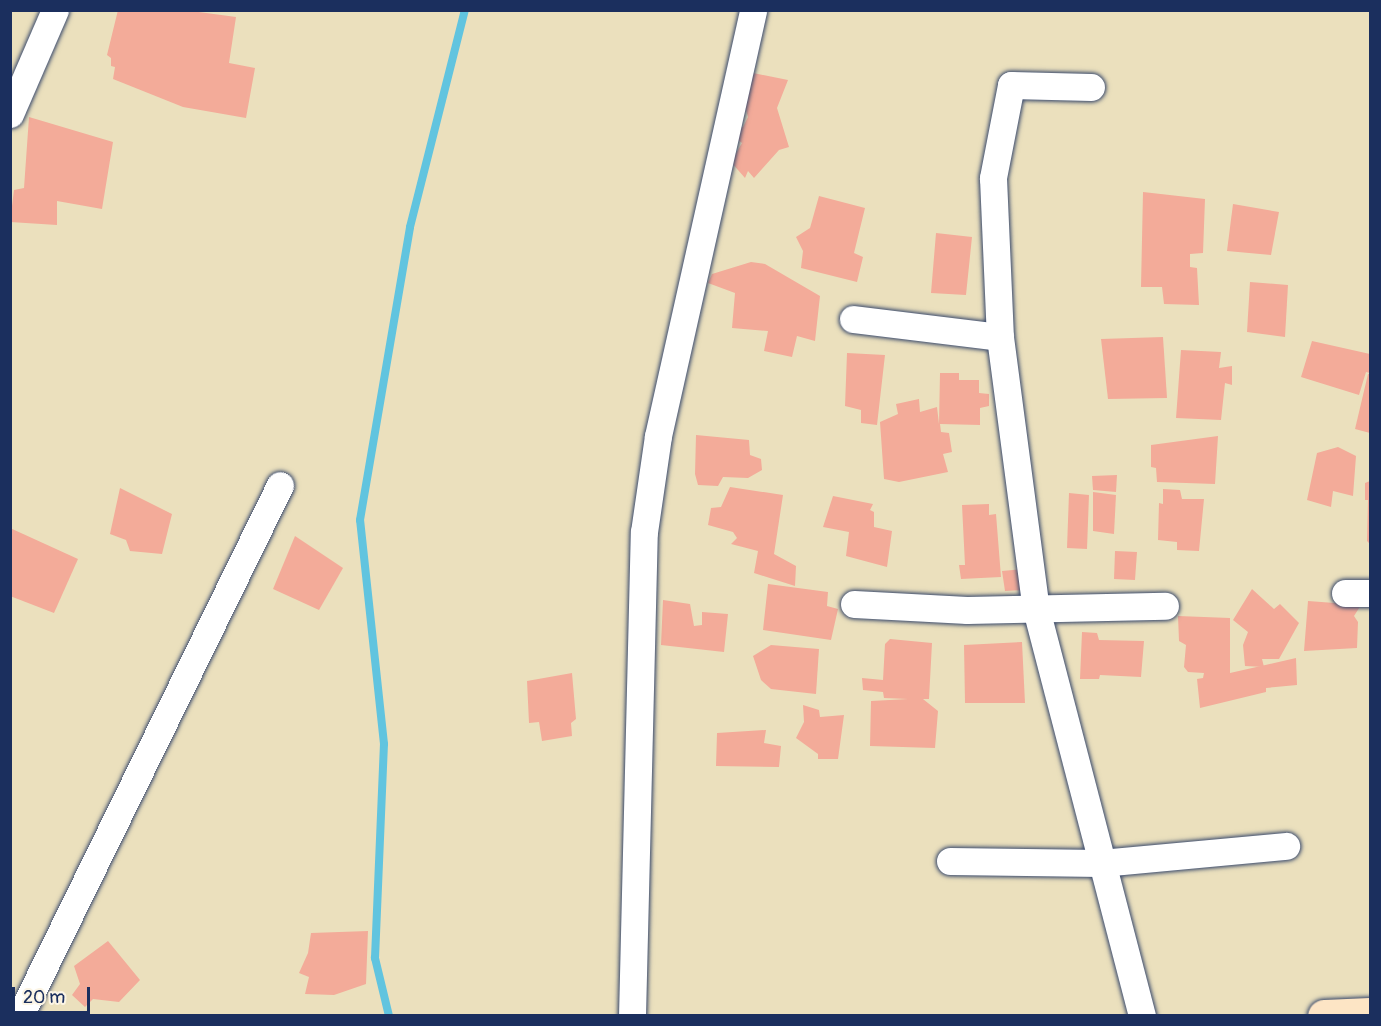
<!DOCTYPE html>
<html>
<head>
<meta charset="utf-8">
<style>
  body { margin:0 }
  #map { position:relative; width:1381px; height:1026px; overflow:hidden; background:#ebe0bd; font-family:Pangolin,sans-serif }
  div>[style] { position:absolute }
  .stream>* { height:8px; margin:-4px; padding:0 4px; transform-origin:4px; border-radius:4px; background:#61c4df }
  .building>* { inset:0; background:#f3ab99 }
  .roads { filter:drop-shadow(0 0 2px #3a4a6c) drop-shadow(0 0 2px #3a4a6c) }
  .minor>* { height:27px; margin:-13.5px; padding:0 13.5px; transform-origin:13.5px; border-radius:13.5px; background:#fff }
  .secondary>* { height:33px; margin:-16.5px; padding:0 16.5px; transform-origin:16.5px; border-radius:16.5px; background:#fde5c5 }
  span { translate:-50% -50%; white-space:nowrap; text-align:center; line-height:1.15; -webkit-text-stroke:5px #fcf5e5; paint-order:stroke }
  .frame { position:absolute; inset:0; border:12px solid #1b2f5e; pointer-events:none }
  .scale { position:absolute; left:12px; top:987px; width:78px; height:27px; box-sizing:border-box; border:3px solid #1b2f5e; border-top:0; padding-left:8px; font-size:18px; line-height:21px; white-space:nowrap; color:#1b2f5e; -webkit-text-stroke:4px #fcf5e5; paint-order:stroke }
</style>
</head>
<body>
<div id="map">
  <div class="stream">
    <i style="left:389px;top:1016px;width:60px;rotate:-103.6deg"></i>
    <i style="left:375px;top:958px;width:214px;rotate:-87.6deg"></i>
    <i style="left:384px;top:744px;width:225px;rotate:-96.1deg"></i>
    <i style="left:360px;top:520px;width:297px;rotate:-80.3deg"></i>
    <i style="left:410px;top:227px;width:224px;rotate:-75.8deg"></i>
  </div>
  <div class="building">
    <i style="clip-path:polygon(118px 10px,184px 10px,236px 17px,229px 63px,255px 68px,246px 118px,183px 107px,113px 79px,115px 67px,111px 66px,111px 58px,107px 55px)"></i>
    <i style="clip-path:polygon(753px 73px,788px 80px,777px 108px,789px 147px,779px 150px,754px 178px,748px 171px,745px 178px,731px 162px,742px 143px,734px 137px,734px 127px,743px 127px,748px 117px,745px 106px)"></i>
    <i style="clip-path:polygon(29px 117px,113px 142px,102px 209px,57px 201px,57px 225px,10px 222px,14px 190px,24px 188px)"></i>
    <i style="clip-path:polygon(1143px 192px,1205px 199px,1203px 253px,1190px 254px,1190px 267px,1197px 268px,1199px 305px,1164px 304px,1162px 287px,1141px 287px)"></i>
    <i style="clip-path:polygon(819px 196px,865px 208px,854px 253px,863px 257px,857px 282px,801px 268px,803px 251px,796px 237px,810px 228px)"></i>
    <i style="clip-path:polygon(1233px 204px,1279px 212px,1271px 255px,1227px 251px)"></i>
    <i style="clip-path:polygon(936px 233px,972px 237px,966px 295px,931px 293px)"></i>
    <i style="clip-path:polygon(751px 262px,765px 264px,820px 296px,815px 341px,797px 336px,792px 357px,764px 351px,768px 331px,732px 328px,735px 293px,708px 283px,712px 274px)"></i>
    <i style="clip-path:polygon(1250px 282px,1288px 285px,1285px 337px,1247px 332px)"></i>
    <i style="clip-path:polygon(1163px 337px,1167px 398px,1108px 399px,1101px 339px)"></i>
    <i style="clip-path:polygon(1312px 341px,1370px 354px,1370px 373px,1366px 372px,1359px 395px,1301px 377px)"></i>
    <i style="clip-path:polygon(1181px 350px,1221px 352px,1219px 368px,1232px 366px,1232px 385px,1225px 383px,1221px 420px,1176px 418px)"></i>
    <i style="clip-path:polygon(847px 353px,885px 355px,877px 425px,861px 423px,861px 410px,845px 406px)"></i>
    <i style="clip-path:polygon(940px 373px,959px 373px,959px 380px,979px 380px,979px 393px,989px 394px,989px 406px,980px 408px,980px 425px,940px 424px,941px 432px,949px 433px,952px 452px,943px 454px,948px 472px,899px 482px,884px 479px,880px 422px,898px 414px,896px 404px,919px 399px,920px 412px,937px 407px,939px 424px)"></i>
    <i style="clip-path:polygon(1368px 374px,1370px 374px,1370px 433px,1355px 429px)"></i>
    <i style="clip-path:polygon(696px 435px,749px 440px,750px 455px,761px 459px,762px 470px,748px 478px,723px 477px,718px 486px,698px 485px,695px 474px)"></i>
    <i style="clip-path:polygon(1218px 436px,1215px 484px,1157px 482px,1156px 468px,1151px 467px,1151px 445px)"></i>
    <i style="clip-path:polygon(1338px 447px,1356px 456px,1353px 496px,1333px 491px,1331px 507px,1307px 500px,1317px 453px)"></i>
    <i style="clip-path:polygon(1117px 475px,1116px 492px,1093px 490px,1092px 476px)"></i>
    <i style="clip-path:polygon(1370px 481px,1370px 544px,1367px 541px,1368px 500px,1365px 500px,1365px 483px)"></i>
    <i style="clip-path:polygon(730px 487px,783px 495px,774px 554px,796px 566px,795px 586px,754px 573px,758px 551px,731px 544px,737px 538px,733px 532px,708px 525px,711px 508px,721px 507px)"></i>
    <i style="clip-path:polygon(120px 488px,172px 514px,162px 554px,130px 551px,126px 540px,110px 534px)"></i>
    <i style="clip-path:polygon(1163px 489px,1180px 490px,1182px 499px,1204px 499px,1199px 551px,1177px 550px,1177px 542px,1158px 540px,1159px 503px,1163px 504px)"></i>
    <i style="clip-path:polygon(1093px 492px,1116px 495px,1114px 534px,1093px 531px)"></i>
    <i style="clip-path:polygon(1069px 493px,1089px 495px,1087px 549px,1067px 548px)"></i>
    <i style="clip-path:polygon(833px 496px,873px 504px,870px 510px,874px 512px,874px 527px,892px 531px,887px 567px,846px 556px,849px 532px,823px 527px)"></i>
    <i style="clip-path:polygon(989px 504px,989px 515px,996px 514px,1001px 577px,961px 579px,959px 565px,965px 565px,962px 505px)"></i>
    <i style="clip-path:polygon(10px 528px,78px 559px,54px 613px,10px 596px)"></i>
    <i style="clip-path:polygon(295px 536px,343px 568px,319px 610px,273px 589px)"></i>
    <i style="clip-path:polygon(1115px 551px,1137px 552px,1135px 580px,1114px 579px)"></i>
    <i style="clip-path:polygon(1023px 569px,1025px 590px,1005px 591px,1002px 571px)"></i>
    <i style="clip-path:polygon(768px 584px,828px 592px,827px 606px,838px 609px,831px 640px,763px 630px)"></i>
    <i style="clip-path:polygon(1252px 589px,1274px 609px,1280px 604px,1299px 623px,1279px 659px,1262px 659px,1264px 667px,1245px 666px,1243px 645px,1248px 632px,1233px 620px)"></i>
    <i style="clip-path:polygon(663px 600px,690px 604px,694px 626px,702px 625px,702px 612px,728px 614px,724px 652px,661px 645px)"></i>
    <i style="clip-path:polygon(1308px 601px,1361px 605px,1354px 616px,1358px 622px,1357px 648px,1304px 651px)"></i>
    <i style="clip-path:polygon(1178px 616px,1230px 618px,1230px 673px,1296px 658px,1297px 685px,1266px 688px,1266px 692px,1200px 708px,1197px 679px,1203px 678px,1204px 673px,1188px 672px,1184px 667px,1186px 645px,1179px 641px)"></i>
    <i style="clip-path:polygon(1082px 632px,1097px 633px,1099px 640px,1144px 641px,1141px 677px,1100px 675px,1099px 679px,1080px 679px)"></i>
    <i style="clip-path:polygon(890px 639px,932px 643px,929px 699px,923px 699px,938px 711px,935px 748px,870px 746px,871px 701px,908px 699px,884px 698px,883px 692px,863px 690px,862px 678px,883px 680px,885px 644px)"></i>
    <i style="clip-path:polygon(1022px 642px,1025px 703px,965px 703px,964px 645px)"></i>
    <i style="clip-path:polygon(771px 645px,819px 649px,816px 694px,771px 689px,761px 680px,753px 656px)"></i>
    <i style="clip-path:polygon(572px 673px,576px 719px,571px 723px,572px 736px,542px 741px,539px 722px,529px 723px,527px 681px)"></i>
    <i style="clip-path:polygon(803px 705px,819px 710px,820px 717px,844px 715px,838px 759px,818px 759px,818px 754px,796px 738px,804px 722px)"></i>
    <i style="clip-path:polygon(766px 730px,764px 743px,781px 746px,779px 767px,716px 766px,717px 733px)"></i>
    <i style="clip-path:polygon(368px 931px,366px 984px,334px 995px,305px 994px,309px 977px,299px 973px,308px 953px,311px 933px)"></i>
    <i style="clip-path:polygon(108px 941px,140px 980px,119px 1002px,93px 999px,85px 1007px,72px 995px,80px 984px,74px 966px)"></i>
  </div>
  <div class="roads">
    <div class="minor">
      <i style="left:1091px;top:87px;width:80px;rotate:-178.6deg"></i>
      <i style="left:1011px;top:85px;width:95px;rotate:101deg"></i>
      <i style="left:993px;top:178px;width:159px;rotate:87.5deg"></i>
      <i style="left:1000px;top:337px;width:274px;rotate:82.5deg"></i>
      <i style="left:1036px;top:609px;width:421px;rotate:75.4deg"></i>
      <i style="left:10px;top:114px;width:113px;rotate:-66.6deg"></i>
      <i style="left:853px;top:319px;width:148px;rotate:7deg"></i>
      <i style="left:1345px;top:593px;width:25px"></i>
      <i style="left:854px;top:604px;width:113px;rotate:3deg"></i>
      <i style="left:967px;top:610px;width:198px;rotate:-1.2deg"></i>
      <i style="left:950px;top:861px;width:151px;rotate:0.8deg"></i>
      <i style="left:1101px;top:863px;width:186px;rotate:-5.3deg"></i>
      <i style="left:20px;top:1016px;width:591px;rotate:-63.91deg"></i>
      <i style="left:632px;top:1016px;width:484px;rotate:-88.6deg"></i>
      <i style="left:644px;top:532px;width:97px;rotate:-81.7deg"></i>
      <i style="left:658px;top:436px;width:436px;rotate:-77.4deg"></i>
    </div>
    <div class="secondary">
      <i style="left:1324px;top:1016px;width:46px;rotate:-2.5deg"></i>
    </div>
  </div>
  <div class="frame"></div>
  <div class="scale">20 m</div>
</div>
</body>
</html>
